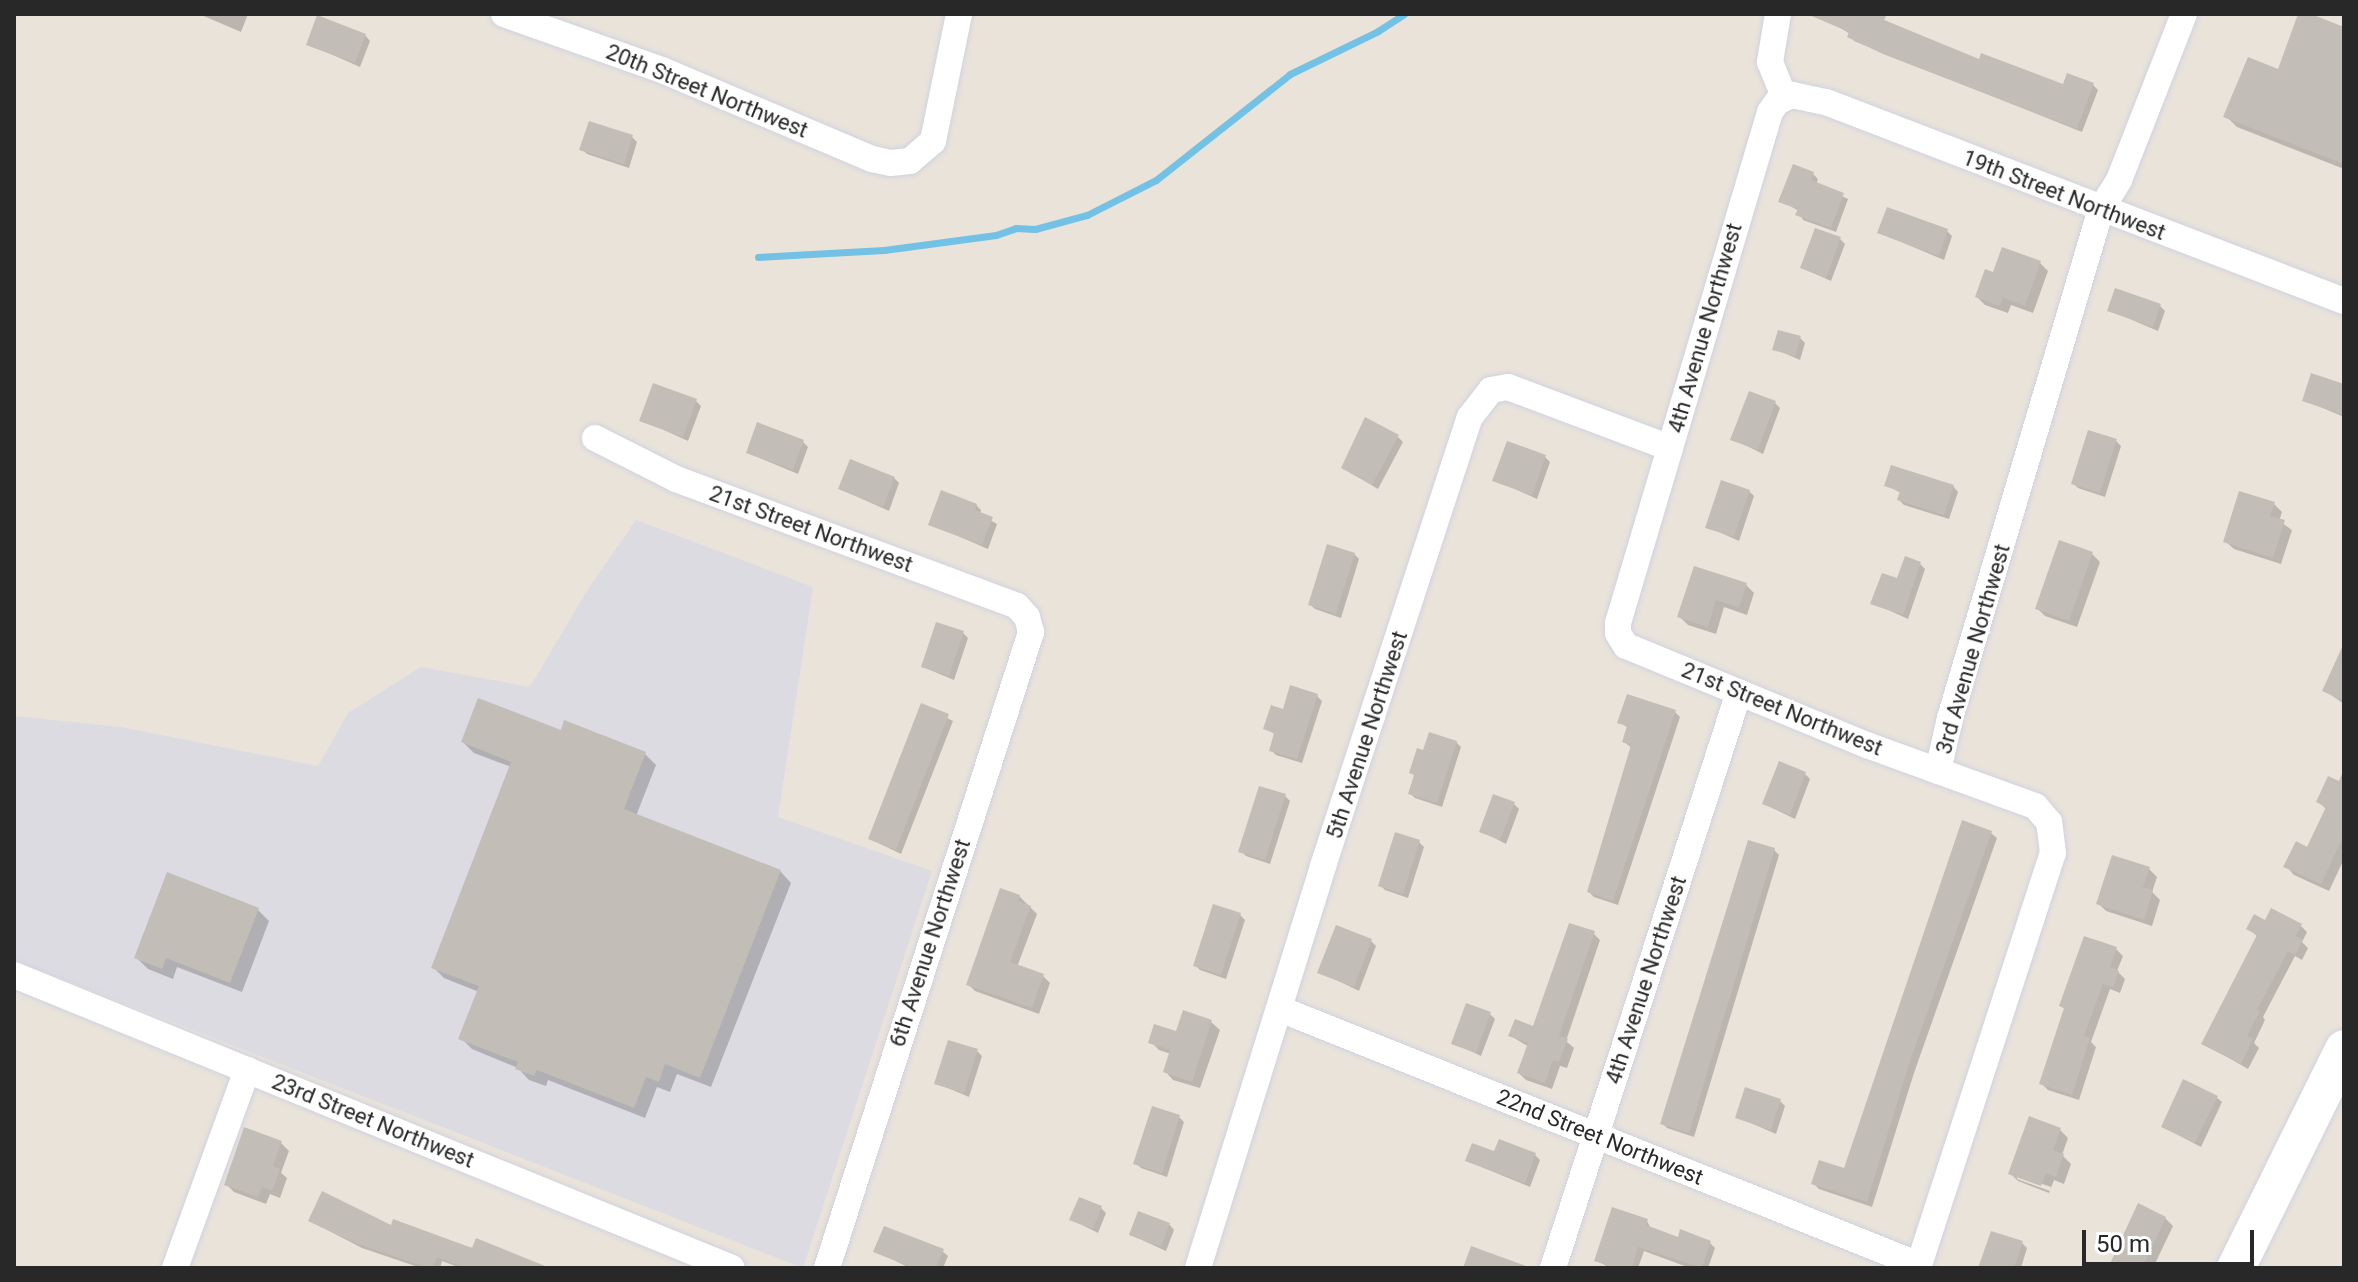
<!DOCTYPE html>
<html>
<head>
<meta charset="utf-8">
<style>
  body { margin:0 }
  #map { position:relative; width:2358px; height:1282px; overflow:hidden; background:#e9e3da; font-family:Roboto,sans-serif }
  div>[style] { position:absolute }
  .industrial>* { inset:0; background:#dddbe2 }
  .shadow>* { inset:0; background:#0003 }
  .stream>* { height:7px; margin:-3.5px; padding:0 3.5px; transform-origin:3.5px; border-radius:3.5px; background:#73c2e6 }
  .building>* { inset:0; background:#c2bdb6 }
  .roads { filter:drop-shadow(0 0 2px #d0d2e0) drop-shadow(0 0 2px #d0d2e0) }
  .minor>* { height:26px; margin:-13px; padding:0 13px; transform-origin:13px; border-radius:13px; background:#fff }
  .secondary>* { height:38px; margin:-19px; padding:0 19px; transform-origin:19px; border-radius:19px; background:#fff }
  span { translate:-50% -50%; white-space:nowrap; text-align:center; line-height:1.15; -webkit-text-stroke:6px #fff; paint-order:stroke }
  .street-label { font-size:22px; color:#282828 }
  .frame { position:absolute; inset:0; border:16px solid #282828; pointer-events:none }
  .scale { position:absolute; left:2082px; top:1230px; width:172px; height:36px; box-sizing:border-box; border:4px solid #282828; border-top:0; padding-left:10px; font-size:24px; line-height:28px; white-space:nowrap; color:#282828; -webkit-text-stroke:6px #fff; paint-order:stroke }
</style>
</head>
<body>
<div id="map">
  <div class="industrial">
    <i style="clip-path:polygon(636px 520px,813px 587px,778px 817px,932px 871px,803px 1268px,14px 960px,14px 716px,121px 727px,318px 766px,348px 713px,421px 667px,530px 687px,588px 589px)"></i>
  </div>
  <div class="shadow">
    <i style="clip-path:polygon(199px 14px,248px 14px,241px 32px)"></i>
    <i style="clip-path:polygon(1840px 14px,1870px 14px,1981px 62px,2064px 87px,2093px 85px,2098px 90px,2082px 132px,1854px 41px,1850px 34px,1836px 25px)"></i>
    <i style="clip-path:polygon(2300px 14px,2344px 29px,2344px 169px,2237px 127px,2226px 116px,2279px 72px)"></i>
    <i style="clip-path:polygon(365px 35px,370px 41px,360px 67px,308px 44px)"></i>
    <i style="clip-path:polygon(632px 137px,637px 142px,629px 168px,587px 154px,582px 149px)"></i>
    <i style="clip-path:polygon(1813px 174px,1818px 179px,1816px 184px,1848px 199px,1836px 232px,1803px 220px,1799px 211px,1781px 201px)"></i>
    <i style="clip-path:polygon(1947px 231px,1952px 236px,1944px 260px,1880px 233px)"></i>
    <i style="clip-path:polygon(1840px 239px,1845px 244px,1831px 281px,1802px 268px)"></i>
    <i style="clip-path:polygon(2040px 263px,2048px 271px,2033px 313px,2011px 305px,2008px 313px,1985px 305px,1977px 297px,1994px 275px)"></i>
    <i style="clip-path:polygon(2160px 306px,2165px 311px,2158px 331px,2109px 310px)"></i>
    <i style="clip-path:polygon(1800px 338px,1805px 343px,1800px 360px,1775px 349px)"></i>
    <i style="clip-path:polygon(2344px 386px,2344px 417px,2304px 400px)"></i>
    <i style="clip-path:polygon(696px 401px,701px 406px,688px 441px,642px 420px)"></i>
    <i style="clip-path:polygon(1775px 403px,1780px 408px,1763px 454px,1733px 439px)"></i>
    <i style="clip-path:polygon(1398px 437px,1403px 442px,1378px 489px,1343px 468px)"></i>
    <i style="clip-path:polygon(2116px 441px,2121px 446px,2105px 497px,2078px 488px,2073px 483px)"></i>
    <i style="clip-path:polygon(803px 442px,808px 447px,798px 474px,748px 453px)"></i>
    <i style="clip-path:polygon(1545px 457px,1550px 462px,1537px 499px,1495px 480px)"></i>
    <i style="clip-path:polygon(894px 478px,899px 483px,889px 511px,840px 489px)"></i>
    <i style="clip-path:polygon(1886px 485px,1953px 486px,1958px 492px,1949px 519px,1904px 505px,1899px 500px,1901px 493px)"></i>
    <i style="clip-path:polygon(1749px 491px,1754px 496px,1739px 541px,1708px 527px)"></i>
    <i style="clip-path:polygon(2274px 504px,2282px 512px,2279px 521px,2292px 530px,2281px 564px,2234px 549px,2225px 541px)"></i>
    <i style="clip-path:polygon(976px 505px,981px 510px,980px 514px,997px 524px,988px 549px,930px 524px)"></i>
    <i style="clip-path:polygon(1354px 554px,1359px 559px,1341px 618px,1315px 609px,1310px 604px)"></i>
    <i style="clip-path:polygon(2092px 554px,2100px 562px,2077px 627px,2045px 616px,2037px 608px)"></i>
    <i style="clip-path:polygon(1920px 564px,1925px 569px,1908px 619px,1873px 603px)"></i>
    <i style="clip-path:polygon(1746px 585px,1754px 593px,1747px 615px,1724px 607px,1716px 634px,1688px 625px,1680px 617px)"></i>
    <i style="clip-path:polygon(963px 633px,968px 638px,954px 680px,923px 667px)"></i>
    <i style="clip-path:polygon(2344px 678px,2344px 704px,2324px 690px)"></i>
    <i style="clip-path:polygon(1317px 696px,1322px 701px,1302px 763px,1276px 755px,1271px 750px,1276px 735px,1265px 728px,1284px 712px)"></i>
    <i style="clip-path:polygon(922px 706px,953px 721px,901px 854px,870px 839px)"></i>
    <i style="clip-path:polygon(1675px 712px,1680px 717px,1618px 905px,1594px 897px,1589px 892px,1632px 748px,1624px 742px,1628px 728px,1620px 722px)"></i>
    <i style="clip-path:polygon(562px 732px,645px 754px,656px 765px,636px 816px,780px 871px,791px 883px,711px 1087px,677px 1074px,670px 1092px,657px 1087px,645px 1118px,548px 1080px,546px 1086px,529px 1080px,518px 1068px,472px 1049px,461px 1038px,479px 992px,444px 978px,433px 967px,511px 767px,474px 753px,463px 742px)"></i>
    <i style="clip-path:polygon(1456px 742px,1461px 747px,1442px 807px,1415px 798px,1410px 793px,1416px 777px,1411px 772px,1424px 752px)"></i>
    <i style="clip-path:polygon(1805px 774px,1810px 779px,1795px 819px,1764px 804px)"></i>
    <i style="clip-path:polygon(2344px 786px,2344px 859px,2329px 891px,2294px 875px,2286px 866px,2308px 850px,2327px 810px,2318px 801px)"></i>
    <i style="clip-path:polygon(1285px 796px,1290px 801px,1270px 864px,1246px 856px,1241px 851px)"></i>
    <i style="clip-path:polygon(1514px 804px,1519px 809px,1506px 844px,1481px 831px)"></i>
    <i style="clip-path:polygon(1991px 833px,1997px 838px,1914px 1073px,1872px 1207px,1819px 1189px,1813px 1183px,1845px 1171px)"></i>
    <i style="clip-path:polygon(1419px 842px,1424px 847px,1408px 898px,1385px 890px,1380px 885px)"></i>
    <i style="clip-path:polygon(1774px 850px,1779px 855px,1694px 1137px,1667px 1128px,1662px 1123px)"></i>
    <i style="clip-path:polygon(2149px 869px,2157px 877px,2152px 892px,2160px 900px,2152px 926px,2106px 911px,2098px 903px)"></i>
    <i style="clip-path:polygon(1019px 896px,1037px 914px,1017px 967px,1043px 976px,1050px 983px,1039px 1014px,975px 991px,968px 984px)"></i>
    <i style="clip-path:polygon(258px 910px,269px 921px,242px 992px,177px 967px,173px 979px,148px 969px,137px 958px)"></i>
    <i style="clip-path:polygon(1240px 915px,1245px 920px,1226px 979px,1200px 970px,1195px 965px)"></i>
    <i style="clip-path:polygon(2265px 922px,2301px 926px,2307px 932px,2302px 942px,2308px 948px,2302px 960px,2295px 956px,2263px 1017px,2265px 1020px,2254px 1043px,2259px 1048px,2248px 1069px,2203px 1043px,2258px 937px,2249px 929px)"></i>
    <i style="clip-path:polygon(1593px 933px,1600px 940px,1566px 1041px,1574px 1048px,1567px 1068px,1560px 1066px,1552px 1089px,1526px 1080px,1519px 1073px,1529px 1047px,1511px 1036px,1535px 1028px)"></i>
    <i style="clip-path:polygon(1371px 941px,1376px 946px,1359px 991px,1320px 972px)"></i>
    <i style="clip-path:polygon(2116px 949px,2123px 956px,2117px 971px,2125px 979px,2120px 993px,2110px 989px,2091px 1042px,2096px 1047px,2079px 1100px,2048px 1090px,2041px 1083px,2066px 1010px,2061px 1006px)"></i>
    <i style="clip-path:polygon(1184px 1013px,1211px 1022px,1220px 1030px,1200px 1088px,1173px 1080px,1165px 1071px,1171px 1054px,1159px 1050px,1151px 1042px,1177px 1034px)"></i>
    <i style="clip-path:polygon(1490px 1014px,1495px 1019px,1481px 1056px,1453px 1043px)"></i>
    <i style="clip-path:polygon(977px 1051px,982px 1056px,969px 1097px,936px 1083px)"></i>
    <i style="clip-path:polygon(2216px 1097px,2222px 1102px,2201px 1147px,2163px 1127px)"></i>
    <i style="clip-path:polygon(1780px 1101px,1785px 1106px,1776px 1134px,1737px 1117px)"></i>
    <i style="clip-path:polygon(1179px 1117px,1184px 1122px,1167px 1177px,1141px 1168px,1136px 1163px)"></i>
    <i style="clip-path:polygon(evenodd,2060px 1130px,2068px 1138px,2062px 1155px,2071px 1164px,2064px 1184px,2054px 1180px,2049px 1193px,2018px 1181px,2010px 1173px,2060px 1130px,2017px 1175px,2051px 1187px,2050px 1191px,2017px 1179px,2017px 1175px)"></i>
    <i style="clip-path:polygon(281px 1143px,289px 1151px,281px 1173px,287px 1178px,280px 1198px,270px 1194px,266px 1204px,234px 1192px,226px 1184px)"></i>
    <i style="clip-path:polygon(1496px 1154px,1535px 1155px,1540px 1160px,1530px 1187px,1467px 1161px)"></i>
    <i style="clip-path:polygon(1101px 1208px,1106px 1213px,1098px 1233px,1072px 1220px)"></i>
    <i style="clip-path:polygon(2165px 1218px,2173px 1226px,2153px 1268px,2110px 1268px)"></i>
    <i style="clip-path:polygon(310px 1221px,392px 1227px,549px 1268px,461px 1268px,442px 1261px,440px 1268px,421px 1268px,362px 1248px)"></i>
    <i style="clip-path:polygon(1647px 1221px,1651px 1229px,1679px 1240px,1710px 1243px,1715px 1248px,1708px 1268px,1690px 1268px,1644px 1251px,1638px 1268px,1610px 1268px,1596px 1260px)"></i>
    <i style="clip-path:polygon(1169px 1224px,1174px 1230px,1166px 1251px,1131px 1235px)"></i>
    <i style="clip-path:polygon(2022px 1243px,2027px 1248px,2021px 1268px,1980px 1268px)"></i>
    <i style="clip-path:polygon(875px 1251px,942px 1251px,948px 1256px,943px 1268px,910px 1268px)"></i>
  </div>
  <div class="stream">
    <i style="left:758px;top:257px;width:126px;rotate:-3.2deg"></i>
    <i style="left:884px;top:250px;width:113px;rotate:-7.6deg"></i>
    <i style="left:996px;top:235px;width:21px;rotate:-19deg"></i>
    <i style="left:1016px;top:228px;width:19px;rotate:3deg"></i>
    <i style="left:1035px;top:229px;width:54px;rotate:-15.1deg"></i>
    <i style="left:1087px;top:215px;width:77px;rotate:-26.9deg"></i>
    <i style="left:1156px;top:180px;width:171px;rotate:-38.3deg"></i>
    <i style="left:1290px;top:74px;width:98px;rotate:-26deg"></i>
    <i style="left:1378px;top:31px;width:31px;rotate:-33deg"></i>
  </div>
  <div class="building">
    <i style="clip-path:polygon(1807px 14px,1887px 14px,1884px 20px,1979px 59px,1981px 53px,2063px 84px,2067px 73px,2094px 83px,2077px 129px,1883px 54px,1847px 37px,1849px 32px)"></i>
    <i style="clip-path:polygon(2298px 14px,2311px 14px,2344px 27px,2344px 164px,2223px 117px,2248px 57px,2278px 69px)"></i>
    <i style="clip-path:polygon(317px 15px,366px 34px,355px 63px,306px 45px)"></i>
    <i style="clip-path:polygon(589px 121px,633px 135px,624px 164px,579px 150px)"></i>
    <i style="clip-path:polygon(1793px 164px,1814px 172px,1811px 180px,1844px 193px,1831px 228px,1795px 215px,1798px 209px,1778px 202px)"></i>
    <i style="clip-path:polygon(1887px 207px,1948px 229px,1939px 256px,1877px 233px)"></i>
    <i style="clip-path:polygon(1815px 228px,1841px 237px,1826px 278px,1800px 268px)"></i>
    <i style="clip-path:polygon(2002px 247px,2041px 261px,2025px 306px,2003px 298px,2000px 306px,1975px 297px,1985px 269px,1993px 272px)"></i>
    <i style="clip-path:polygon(2115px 288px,2161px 304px,2153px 327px,2107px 311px)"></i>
    <i style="clip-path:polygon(1778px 330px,1801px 336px,1795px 356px,1772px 350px)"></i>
    <i style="clip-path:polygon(2311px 373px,2344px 384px,2344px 415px,2302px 401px)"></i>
    <i style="clip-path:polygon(653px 383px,697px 399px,683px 437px,639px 421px)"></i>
    <i style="clip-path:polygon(1749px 391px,1776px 401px,1758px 450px,1730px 440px)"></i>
    <i style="clip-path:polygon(1365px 417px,1399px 435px,1372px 485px,1341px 468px)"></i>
    <i style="clip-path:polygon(757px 422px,804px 440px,793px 470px,746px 453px)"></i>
    <i style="clip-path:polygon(2088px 430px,2117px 439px,2100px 493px,2071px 484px)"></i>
    <i style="clip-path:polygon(1507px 441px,1546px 455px,1532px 495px,1492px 481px)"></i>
    <i style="clip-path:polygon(850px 459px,895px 477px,883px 507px,838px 489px)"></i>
    <i style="clip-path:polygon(1891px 465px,1954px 485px,1944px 515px,1897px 500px,1900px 491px,1884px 486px)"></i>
    <i style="clip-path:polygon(1721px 480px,1750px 490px,1734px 537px,1705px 528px)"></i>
    <i style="clip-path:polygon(941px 490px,977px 504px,975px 510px,993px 517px,982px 545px,928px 525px)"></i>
    <i style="clip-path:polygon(2239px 491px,2275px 502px,2270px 516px,2285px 520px,2273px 558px,2223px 542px)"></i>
    <i style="clip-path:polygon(2059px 540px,2093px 552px,2069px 621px,2035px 609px)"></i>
    <i style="clip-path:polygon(1327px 544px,1355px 553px,1336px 614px,1308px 605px)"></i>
    <i style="clip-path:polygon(1905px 556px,1921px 562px,1903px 615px,1870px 604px,1882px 573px,1897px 578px)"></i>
    <i style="clip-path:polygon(1694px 566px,1747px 583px,1739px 608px,1716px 600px,1708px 627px,1677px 617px)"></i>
    <i style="clip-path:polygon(936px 622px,964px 631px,949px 676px,921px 667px)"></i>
    <i style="clip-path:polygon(2344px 643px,2344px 701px,2322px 691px)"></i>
    <i style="clip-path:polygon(1290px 685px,1318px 694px,1297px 759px,1269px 751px,1274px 733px,1263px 729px,1271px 705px,1283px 709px)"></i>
    <i style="clip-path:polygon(1627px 694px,1676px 710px,1613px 901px,1587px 892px,1631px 745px,1622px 742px,1627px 726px,1617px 723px)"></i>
    <i style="clip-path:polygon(478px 698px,561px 730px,564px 720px,646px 752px,624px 809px,781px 870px,700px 1078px,665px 1064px,659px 1082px,646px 1077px,634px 1108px,537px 1070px,534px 1076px,515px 1069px,518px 1062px,458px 1039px,479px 986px,431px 968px,511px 762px,461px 742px)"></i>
    <i style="clip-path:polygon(921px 703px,949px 714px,896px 850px,868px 839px)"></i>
    <i style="clip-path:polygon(1429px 732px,1457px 741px,1437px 803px,1408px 794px,1414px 775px,1409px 773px,1417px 748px,1423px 750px)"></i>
    <i style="clip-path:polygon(1779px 761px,1806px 772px,1790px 815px,1762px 804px)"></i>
    <i style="clip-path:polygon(2344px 769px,2344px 835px,2321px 884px,2283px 867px,2296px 841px,2307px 847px,2326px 807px,2316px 802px,2328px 776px,2339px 781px)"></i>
    <i style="clip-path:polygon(1259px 786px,1286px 794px,1265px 860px,1238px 852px)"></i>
    <i style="clip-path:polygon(1493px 794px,1515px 802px,1500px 840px,1479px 832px)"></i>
    <i style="clip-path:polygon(1962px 820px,1992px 831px,1908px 1067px,1867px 1202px,1811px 1184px,1819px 1160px,1844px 1168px)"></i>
    <i style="clip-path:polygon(1395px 832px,1420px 840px,1403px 894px,1378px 886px)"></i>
    <i style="clip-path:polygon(1748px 840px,1775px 848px,1689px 1133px,1660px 1124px)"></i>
    <i style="clip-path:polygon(2112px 855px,2150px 867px,2143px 887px,2153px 890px,2144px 920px,2096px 904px)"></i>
    <i style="clip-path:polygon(167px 872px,259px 908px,230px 983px,166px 958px,162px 969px,134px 958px)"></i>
    <i style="clip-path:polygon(1000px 888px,1020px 895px,1018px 901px,1031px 906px,1010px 962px,1044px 974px,1032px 1008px,966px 985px)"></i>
    <i style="clip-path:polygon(1213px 904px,1241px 913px,1221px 975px,1193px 966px)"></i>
    <i style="clip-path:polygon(2271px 908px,2302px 924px,2296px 936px,2303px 940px,2295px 955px,2288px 951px,2257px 1010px,2260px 1011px,2247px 1036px,2253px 1039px,2241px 1064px,2201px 1044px,2257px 935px,2246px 929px,2254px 914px,2265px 920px)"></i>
    <i style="clip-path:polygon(1569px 923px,1595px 931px,1559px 1036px,1568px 1039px,1559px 1062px,1553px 1060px,1545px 1083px,1517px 1073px,1528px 1043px,1508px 1036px,1515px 1019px,1533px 1026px)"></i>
    <i style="clip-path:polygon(1336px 925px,1372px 939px,1354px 987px,1317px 973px)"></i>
    <i style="clip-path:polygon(2084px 936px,2117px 947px,2110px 967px,2119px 971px,2113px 987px,2103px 984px,2084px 1036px,2090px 1038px,2072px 1095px,2039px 1084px,2064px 1008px,2059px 1006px)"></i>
    <i style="clip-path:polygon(1466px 1003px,1491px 1012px,1476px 1053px,1451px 1044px)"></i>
    <i style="clip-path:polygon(1183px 1010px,1212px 1020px,1192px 1082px,1163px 1072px,1170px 1050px,1148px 1043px,1154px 1024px,1176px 1031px)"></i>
    <i style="clip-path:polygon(948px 1040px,978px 1049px,964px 1093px,934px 1084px)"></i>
    <i style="clip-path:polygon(2183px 1079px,2218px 1096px,2195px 1143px,2161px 1127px)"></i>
    <i style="clip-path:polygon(1745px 1087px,1781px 1099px,1771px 1130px,1735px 1118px)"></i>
    <i style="clip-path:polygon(1152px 1106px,1180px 1115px,1162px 1173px,1133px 1164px)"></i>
    <i style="clip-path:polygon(2029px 1116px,2061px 1128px,2053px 1150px,2064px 1154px,2056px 1177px,2046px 1173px,2041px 1186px,2008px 1174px)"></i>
    <i style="clip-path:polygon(244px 1127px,282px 1141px,273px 1166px,280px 1169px,272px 1191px,262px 1187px,258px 1197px,224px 1185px)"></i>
    <i style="clip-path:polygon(1499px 1139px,1536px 1153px,1525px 1183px,1465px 1161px,1472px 1143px,1494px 1151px)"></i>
    <i style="clip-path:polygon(322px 1191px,391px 1225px,393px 1219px,472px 1248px,476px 1238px,550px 1268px,465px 1268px,437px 1257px,433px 1268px,428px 1268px,355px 1243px,308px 1221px)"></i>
    <i style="clip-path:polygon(1079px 1197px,1102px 1206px,1093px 1229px,1069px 1220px)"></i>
    <i style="clip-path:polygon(2138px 1203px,2166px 1217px,2142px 1268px,2108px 1268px)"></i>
    <i style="clip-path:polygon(1612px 1207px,1648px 1219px,1646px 1225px,1678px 1237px,1680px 1229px,1711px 1241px,1702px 1268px,1638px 1247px,1632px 1268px,1616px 1268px,1594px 1261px)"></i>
    <i style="clip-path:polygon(1138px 1211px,1170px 1223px,1161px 1247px,1129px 1235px)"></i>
    <i style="clip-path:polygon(884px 1226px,944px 1249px,936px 1268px,914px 1268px,873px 1252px)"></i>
    <i style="clip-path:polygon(1991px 1231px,2023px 1241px,2014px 1268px,1978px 1268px)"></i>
    <i style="clip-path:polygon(1471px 1246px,1526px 1266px,1526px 1268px,1463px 1268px)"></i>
  </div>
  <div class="roads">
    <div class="minor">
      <i style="left:504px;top:14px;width:168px;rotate:19.5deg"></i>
      <i style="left:662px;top:70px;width:228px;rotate:23deg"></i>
      <i style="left:872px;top:159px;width:19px;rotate:12deg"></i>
      <i style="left:891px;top:163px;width:19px;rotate:-6deg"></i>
      <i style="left:910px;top:161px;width:30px;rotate:-41deg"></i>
      <i style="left:933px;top:141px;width:130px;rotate:-78.4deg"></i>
      <i style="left:1778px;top:14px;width:49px;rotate:99.5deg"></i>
      <i style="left:1770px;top:62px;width:38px;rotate:68deg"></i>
      <i style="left:595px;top:438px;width:91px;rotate:26.8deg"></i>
      <i style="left:676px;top:479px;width:364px;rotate:20.4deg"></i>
      <i style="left:1017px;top:606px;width:15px;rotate:48deg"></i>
      <i style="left:1027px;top:617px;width:16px;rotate:75deg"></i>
      <i style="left:1031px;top:632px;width:668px;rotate:107.78deg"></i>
      <i style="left:1938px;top:771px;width:54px;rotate:-77.2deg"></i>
      <i style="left:1950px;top:718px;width:531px;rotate:-73.48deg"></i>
      <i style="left:2101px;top:209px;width:34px;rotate:-58deg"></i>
      <i style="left:2119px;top:180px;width:178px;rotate:-68.6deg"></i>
      <i style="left:14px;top:975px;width:775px;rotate:22.2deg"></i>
      <i style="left:1280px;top:1009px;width:688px;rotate:21.83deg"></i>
      <i style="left:175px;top:1268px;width:211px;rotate:-70deg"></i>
      <i style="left:1198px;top:1268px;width:421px;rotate:-72.7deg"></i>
      <i style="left:1323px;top:866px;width:472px;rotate:-71.9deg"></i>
      <i style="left:1470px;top:417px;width:34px;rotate:-52deg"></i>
      <i style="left:1491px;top:390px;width:17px;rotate:-10deg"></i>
      <i style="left:1508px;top:387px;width:173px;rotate:20.6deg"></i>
      <i style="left:1553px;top:1268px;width:605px;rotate:-72.1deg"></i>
      <i style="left:1918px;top:1268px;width:436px;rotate:-72deg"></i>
      <i style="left:2053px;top:853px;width:31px;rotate:-97deg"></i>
      <i style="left:2049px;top:822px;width:21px;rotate:-131deg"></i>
      <i style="left:2035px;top:806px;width:177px;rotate:-160.1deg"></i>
      <i style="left:1869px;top:746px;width:263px;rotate:-157.6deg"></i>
      <i style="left:1626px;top:646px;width:15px;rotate:-122deg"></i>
      <i style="left:1618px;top:633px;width:10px;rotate:-90deg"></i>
      <i style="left:1618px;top:623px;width:533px;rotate:-73.43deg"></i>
      <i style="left:1770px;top:112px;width:12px;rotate:-55deg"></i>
      <i style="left:1777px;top:102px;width:17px;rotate:-25deg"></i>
      <i style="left:1792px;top:95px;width:35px;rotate:12deg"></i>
      <i style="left:1826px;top:102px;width:555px;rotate:21.02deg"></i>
    </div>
    <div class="secondary">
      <i style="left:2236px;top:1268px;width:244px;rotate:-63.7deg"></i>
    </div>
  </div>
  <div class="street-label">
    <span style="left:707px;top:91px;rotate:22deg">20th Street Northwest</span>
    <span style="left:2064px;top:195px;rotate:21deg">19th Street Northwest</span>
    <span style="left:1705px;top:328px;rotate:-74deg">4th Avenue Northwest</span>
    <span style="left:811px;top:529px;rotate:20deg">21st Street Northwest</span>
    <span style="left:1973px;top:649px;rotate:-74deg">3rd Avenue Northwest</span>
    <span style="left:1782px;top:709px;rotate:22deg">21st Street Northwest</span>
    <span style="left:1367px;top:735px;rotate:-72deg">5th Avenue Northwest</span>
    <span style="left:930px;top:943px;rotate:-72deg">6th Avenue Northwest</span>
    <span style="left:1646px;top:980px;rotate:-72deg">4th Avenue Northwest</span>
    <span style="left:373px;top:1121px;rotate:22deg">23rd Street Northwest</span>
    <span style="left:1600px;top:1137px;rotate:22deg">22nd Street Northwest</span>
  </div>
  <div class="frame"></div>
  <div class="scale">50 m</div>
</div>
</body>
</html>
